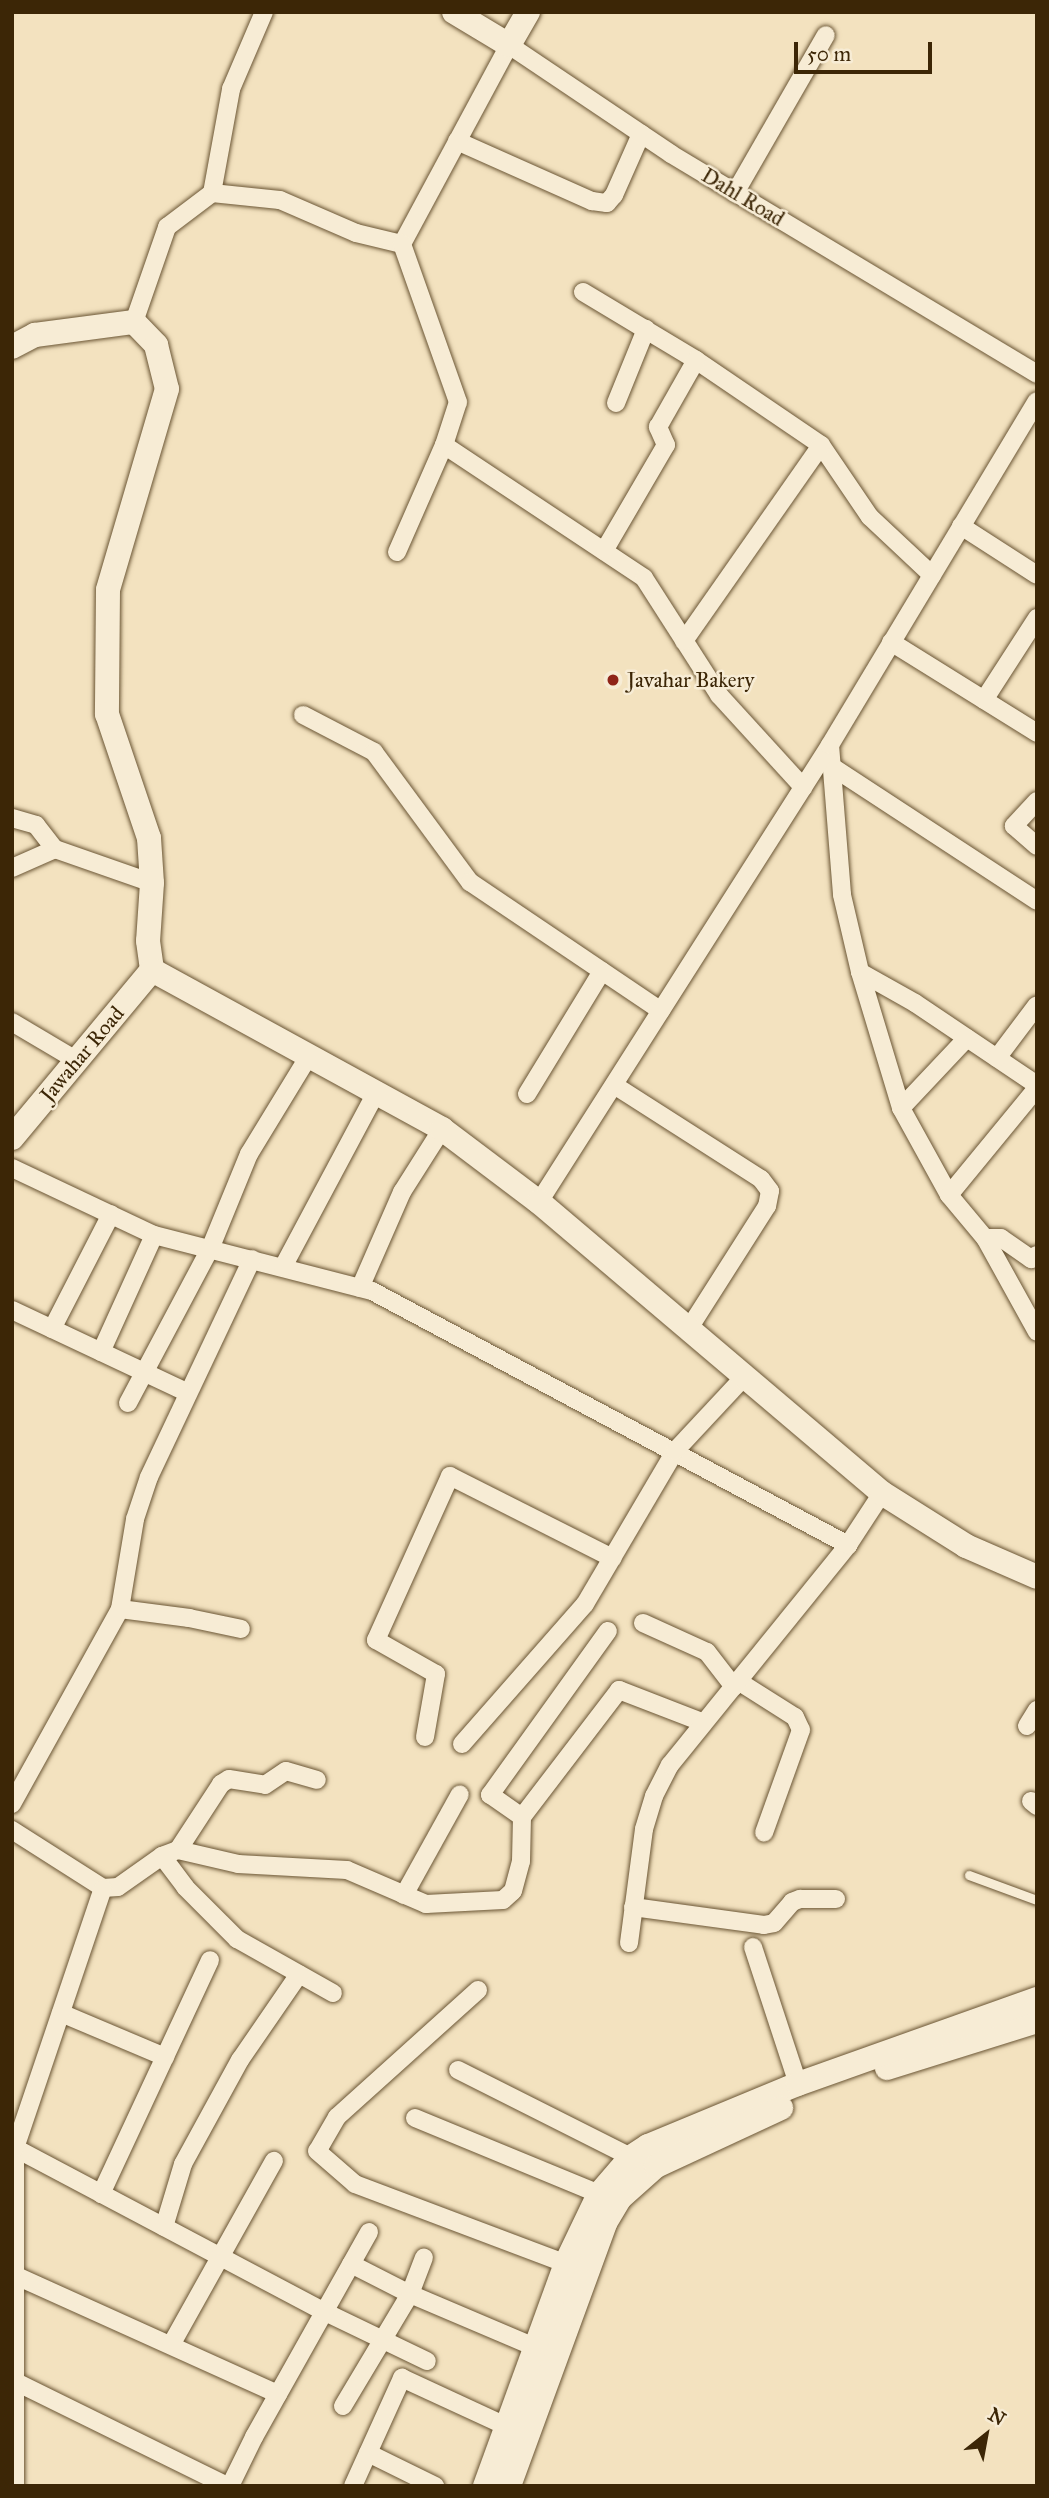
<!DOCTYPE html>
<html>
<head>
<meta charset="utf-8">
<style>
  body { margin:0 }
  #map { position:relative; width:1049px; height:2498px; overflow:hidden; background:#f3e2bf; font-family:"IM FELL Great Primer",serif }
  div>[style] { position:absolute }
  .roads { filter:drop-shadow(0 0 2px #6a5534) drop-shadow(0 0 2px #6a5534) }
  .lane>* { height:9px; margin:-4.5px; padding:0 4.5px; transform-origin:4.5px; border-radius:4.5px; background:#f7ecd5 }
  .street>* { height:18px; margin:-9px; padding:0 9px; transform-origin:9px; border-radius:9px; background:#f7ecd5 }
  .secondary>* { height:24px; margin:-12px; padding:0 12px; transform-origin:12px; border-radius:12px; background:#f7ecd5 }
  .dots>* { width:19px; height:19px; translate:-50% -50%; box-sizing:border-box; border:4px solid #f7ecd5; border-radius:50% }
  span { translate:-50% -50%; white-space:nowrap; text-align:center; line-height:1.15; -webkit-text-stroke:5px #f7ecd5; paint-order:stroke }
  .street-label { font-size:21px; color:#3c2606 }
  .poi-label { font-size:21px; color:#3c2606 }
  .left { translate:0 -50%; text-align:left }
  .frame { position:absolute; inset:0; border:14px solid #3c2606; pointer-events:none }
  .north { position:absolute; left:951px; top:2400px; width:70px; height:70px; -webkit-text-stroke:5px #f7ecd5; paint-order:stroke; rotate:31deg; font-size:19px; font-weight:700; line-height:28px; text-align:center; color:#3c2606 }
  .north::after { content:''; display:block; margin:auto; width:24px; height:32px; background:#3c2606; clip-path:polygon(50% 0,100% 100%,50% 72%,0 100%) }
  .scale { position:absolute; left:794px; top:42px; width:138px; height:32px; box-sizing:border-box; border:4px solid #3c2606; border-top:0; padding-left:9px; font-size:21px; line-height:24px; white-space:nowrap; color:#3c2606; -webkit-text-stroke:5px #f7ecd5; paint-order:stroke }
</style>
</head>
<body>
<div id="map">
  <div class="roads">
    <div class="lane">
      <i style="left:969px;top:1875px;width:72px;rotate:20.2deg"></i>
    </div>
    <div class="street">
      <i style="left:457px;top:141px;width:148px;rotate:24deg"></i>
      <i style="left:592px;top:201px;width:15px;rotate:8deg"></i>
      <i style="left:607px;top:203px;width:11px;rotate:-49deg"></i>
      <i style="left:614px;top:195px;width:67px;rotate:-66.1deg"></i>
      <i style="left:212px;top:193px;width:106px;rotate:-79.6deg"></i>
      <i style="left:231px;top:89px;width:84px;rotate:-66.8deg"></i>
      <i style="left:735px;top:193px;width:182px;rotate:-60.1deg"></i>
      <i style="left:583px;top:292px;width:132px;rotate:31deg"></i>
      <i style="left:696px;top:360px;width:151px;rotate:34.2deg"></i>
      <i style="left:821px;top:445px;width:87px;rotate:55.8deg"></i>
      <i style="left:870px;top:517px;width:85px;rotate:43.1deg"></i>
      <i style="left:134px;top:322px;width:101px;rotate:-70.8deg"></i>
      <i style="left:167px;top:227px;width:56px;rotate:-37.1deg"></i>
      <i style="left:212px;top:193px;width:68px;rotate:5.9deg"></i>
      <i style="left:280px;top:200px;width:83px;rotate:23.5deg"></i>
      <i style="left:356px;top:233px;width:47px;rotate:13.4deg"></i>
      <i style="left:402px;top:244px;width:226px;rotate:-61.7deg"></i>
      <i style="left:509px;top:45px;width:195px;rotate:33.9deg"></i>
      <i style="left:671px;top:154px;width:427px;rotate:31deg"></i>
      <i style="left:616px;top:403px;width:80px;rotate:-67.9deg"></i>
      <i style="left:444px;top:445px;width:240px;rotate:33.6deg"></i>
      <i style="left:644px;top:578px;width:139px;rotate:57.3deg"></i>
      <i style="left:719px;top:695px;width:125px;rotate:47.6deg"></i>
      <i style="left:961px;top:526px;width:90px;rotate:32.8deg"></i>
      <i style="left:604px;top:551px;width:123px;rotate:-59.7deg"></i>
      <i style="left:666px;top:445px;width:20px;rotate:-114deg"></i>
      <i style="left:658px;top:427px;width:77px;rotate:-60.4deg"></i>
      <i style="left:397px;top:552px;width:117px;rotate:-66.3deg"></i>
      <i style="left:444px;top:445px;width:45px;rotate:-72deg"></i>
      <i style="left:458px;top:402px;width:168px;rotate:-109.5deg"></i>
      <i style="left:684px;top:641px;width:239px;rotate:-55deg"></i>
      <i style="left:891px;top:642px;width:172px;rotate:31.9deg"></i>
      <i style="left:984px;top:700px;width:98px;rotate:-57.1deg"></i>
      <i style="left:303px;top:715px;width:80px;rotate:27.5deg"></i>
      <i style="left:374px;top:752px;width:162px;rotate:53.6deg"></i>
      <i style="left:470px;top:882px;width:230px;rotate:34deg"></i>
      <i style="left:830px;top:745px;width:150px;rotate:85.4deg"></i>
      <i style="left:842px;top:895px;width:79px;rotate:76.8deg"></i>
      <i style="left:860px;top:972px;width:142px;rotate:73.2deg"></i>
      <i style="left:901px;top:1108px;width:99px;rotate:61.1deg"></i>
      <i style="left:949px;top:1195px;width:56px;rotate:50.1deg"></i>
      <i style="left:985px;top:1238px;width:107px;rotate:61deg"></i>
      <i style="left:831px;top:766px;width:246px;rotate:33.2deg"></i>
      <i style="left:1037px;top:801px;width:34px;rotate:133deg"></i>
      <i style="left:1014px;top:826px;width:30px;rotate:41deg"></i>
      <i style="left:12px;top:818px;width:25px;rotate:16deg"></i>
      <i style="left:36px;top:825px;width:31px;rotate:52deg"></i>
      <i style="left:12px;top:868px;width:47px;rotate:-23.8deg"></i>
      <i style="left:55px;top:849px;width:103px;rotate:19.3deg"></i>
      <i style="left:860px;top:972px;width:63px;rotate:29.4deg"></i>
      <i style="left:915px;top:1003px;width:147px;rotate:33.9deg"></i>
      <i style="left:12px;top:1022px;width:74px;rotate:30.7deg"></i>
      <i style="left:997px;top:1058px;width:66px;rotate:-53deg"></i>
      <i style="left:614px;top:1085px;width:174px;rotate:32.6deg"></i>
      <i style="left:761px;top:1179px;width:15px;rotate:53deg"></i>
      <i style="left:770px;top:1191px;width:15px;rotate:101deg"></i>
      <i style="left:767px;top:1206px;width:147px;rotate:122.5deg"></i>
      <i style="left:527px;top:1094px;width:144px;rotate:-58.6deg"></i>
      <i style="left:901px;top:1108px;width:96px;rotate:-46.7deg"></i>
      <i style="left:12px;top:1168px;width:157px;rotate:25.3deg"></i>
      <i style="left:154px;top:1235px;width:225px;rotate:14.4deg"></i>
      <i style="left:372px;top:1291px;width:540px;rotate:28.08deg"></i>
      <i style="left:949px;top:1195px;width:139px;rotate:-50.6deg"></i>
      <i style="left:539px;top:1202px;width:542px;rotate:-57.51deg"></i>
      <i style="left:830px;top:745px;width:401px;rotate:-59deg"></i>
      <i style="left:985px;top:1238px;width:16px"></i>
      <i style="left:1001px;top:1238px;width:37px;rotate:35deg"></i>
      <i style="left:1031px;top:1259px;width:7px;rotate:-34deg"></i>
      <i style="left:283px;top:1267px;width:200px;rotate:-61.9deg"></i>
      <i style="left:360px;top:1288px;width:105px;rotate:-66.4deg"></i>
      <i style="left:402px;top:1192px;width:75px;rotate:-57.6deg"></i>
      <i style="left:12px;top:1310px;width:192px;rotate:25.2deg"></i>
      <i style="left:52px;top:1329px;width:129px;rotate:-62.8deg"></i>
      <i style="left:101px;top:1352px;width:128px;rotate:-65.6deg"></i>
      <i style="left:128px;top:1403px;width:174px;rotate:-62deg"></i>
      <i style="left:210px;top:1249px;width:103px;rotate:-67.7deg"></i>
      <i style="left:249px;top:1154px;width:117px;rotate:-58.6deg"></i>
      <i style="left:120px;top:1609px;width:70px;rotate:7.4deg"></i>
      <i style="left:189px;top:1618px;width:53px;rotate:11.9deg"></i>
      <i style="left:643px;top:1623px;width:70px;rotate:24.4deg"></i>
      <i style="left:707px;top:1652px;width:44px;rotate:52.4deg"></i>
      <i style="left:738px;top:1681px;width:67px;rotate:32.3deg"></i>
      <i style="left:795px;top:1717px;width:14px;rotate:65deg"></i>
      <i style="left:801px;top:1730px;width:109px;rotate:109.8deg"></i>
      <i style="left:1027px;top:1726px;width:19px;rotate:-58deg"></i>
      <i style="left:425px;top:1737px;width:64px;rotate:-80.1deg"></i>
      <i style="left:436px;top:1674px;width:69px;rotate:-150.5deg"></i>
      <i style="left:376px;top:1640px;width:180px;rotate:-65.7deg"></i>
      <i style="left:450px;top:1476px;width:182px;rotate:26.8deg"></i>
      <i style="left:462px;top:1744px;width:186px;rotate:-48.7deg"></i>
      <i style="left:585px;top:1604px;width:178px;rotate:-59.5deg"></i>
      <i style="left:675px;top:1451px;width:100px;rotate:-47deg"></i>
      <i style="left:1031px;top:1801px;width:8px;rotate:40deg"></i>
      <i style="left:12px;top:1804px;width:223px;rotate:-61deg"></i>
      <i style="left:120px;top:1609px;width:91px;rotate:-80.5deg"></i>
      <i style="left:135px;top:1519px;width:44px;rotate:-71.6deg"></i>
      <i style="left:149px;top:1477px;width:241px;rotate:-64.7deg"></i>
      <i style="left:522px;top:1817px;width:39px;rotate:-145deg"></i>
      <i style="left:490px;top:1795px;width:202px;rotate:-54.3deg"></i>
      <i style="left:12px;top:1830px;width:108px;rotate:32.5deg"></i>
      <i style="left:103px;top:1888px;width:15px;rotate:-4deg"></i>
      <i style="left:118px;top:1887px;width:54px;rotate:-35.2deg"></i>
      <i style="left:162px;top:1856px;width:17px;rotate:-21deg"></i>
      <i style="left:178px;top:1850px;width:62px;rotate:13.1deg"></i>
      <i style="left:238px;top:1864px;width:109px;rotate:3.2deg"></i>
      <i style="left:347px;top:1870px;width:86px;rotate:23.3deg"></i>
      <i style="left:426px;top:1904px;width:77px;rotate:-3deg"></i>
      <i style="left:503px;top:1900px;width:13px;rotate:-42deg"></i>
      <i style="left:513px;top:1891px;width:31px;rotate:-75deg"></i>
      <i style="left:521px;top:1861px;width:44px;rotate:-88.7deg"></i>
      <i style="left:522px;top:1817px;width:160px;rotate:-52.6deg"></i>
      <i style="left:619px;top:1690px;width:89px;rotate:21.1deg"></i>
      <i style="left:178px;top:1850px;width:79px;rotate:-56.9deg"></i>
      <i style="left:221px;top:1784px;width:9px;rotate:-32deg"></i>
      <i style="left:229px;top:1779px;width:36px;rotate:9deg"></i>
      <i style="left:265px;top:1785px;width:25px;rotate:-34deg"></i>
      <i style="left:286px;top:1771px;width:32px;rotate:16deg"></i>
      <i style="left:162px;top:1856px;width:39px;rotate:53deg"></i>
      <i style="left:185px;top:1887px;width:74px;rotate:45deg"></i>
      <i style="left:237px;top:1939px;width:110px;rotate:29.4deg"></i>
      <i style="left:404px;top:1895px;width:115px;rotate:-61deg"></i>
      <i style="left:633px;top:1907px;width:132px;rotate:7.8deg"></i>
      <i style="left:764px;top:1925px;width:10px;rotate:-11deg"></i>
      <i style="left:774px;top:1923px;width:28px;rotate:-49deg"></i>
      <i style="left:792px;top:1902px;width:9px;rotate:-21deg"></i>
      <i style="left:800px;top:1899px;width:36px"></i>
      <i style="left:629px;top:1943px;width:115px;rotate:-82.5deg"></i>
      <i style="left:644px;top:1829px;width:34px;rotate:-73deg"></i>
      <i style="left:654px;top:1796px;width:35px;rotate:-63deg"></i>
      <i style="left:670px;top:1765px;width:283px;rotate:-51deg"></i>
      <i style="left:848px;top:1545px;width:62px;rotate:-56.8deg"></i>
      <i style="left:753px;top:1947px;width:144px;rotate:71.8deg"></i>
      <i style="left:478px;top:1990px;width:190px;rotate:138deg"></i>
      <i style="left:337px;top:2117px;width:39px;rotate:120deg"></i>
      <i style="left:317px;top:2151px;width:50px;rotate:41deg"></i>
      <i style="left:355px;top:2184px;width:237px;rotate:20.7deg"></i>
      <i style="left:61px;top:2013px;width:113px;rotate:22.9deg"></i>
      <i style="left:458px;top:2070px;width:194px;rotate:26.7deg"></i>
      <i style="left:415px;top:2118px;width:199px;rotate:22.4deg"></i>
      <i style="left:15px;top:2148px;width:351px;rotate:27.9deg"></i>
      <i style="left:325px;top:2312px;width:113px;rotate:25.7deg"></i>
      <i style="left:101px;top:2194px;width:258px;rotate:-65deg"></i>
      <i style="left:164px;top:2227px;width:66px;rotate:-73.2deg"></i>
      <i style="left:183px;top:2164px;width:119px;rotate:-61.3deg"></i>
      <i style="left:240px;top:2060px;width:104px;rotate:-55.5deg"></i>
      <i style="left:351px;top:2264px;width:66px;rotate:27deg"></i>
      <i style="left:410px;top:2294px;width:138px;rotate:23deg"></i>
      <i style="left:12px;top:2274px;width:292px;rotate:24.3deg"></i>
      <i style="left:171px;top:2345px;width:211px;rotate:-60.8deg"></i>
      <i style="left:12px;top:2380px;width:240px;rotate:26.2deg"></i>
      <i style="left:343px;top:2406px;width:131px;rotate:-59.1deg"></i>
      <i style="left:410px;top:2294px;width:39px;rotate:-69deg"></i>
      <i style="left:368px;top:2453px;width:75px;rotate:26.2deg"></i>
      <i style="left:15px;top:2486px;width:338px;rotate:-90deg"></i>
      <i style="left:15px;top:2148px;width:274px;rotate:-71.3deg"></i>
      <i style="left:230px;top:2486px;width:55px;rotate:-63.9deg"></i>
      <i style="left:254px;top:2437px;width:235px;rotate:-60.7deg"></i>
      <i style="left:353px;top:2486px;width:119px;rotate:-65.6deg"></i>
      <i style="left:402px;top:2378px;width:117px;rotate:24.8deg"></i>
    </div>
    <div class="secondary">
      <i style="left:454px;top:12px;width:64px;rotate:31deg"></i>
      <i style="left:509px;top:45px;width:38px;rotate:-60deg"></i>
      <i style="left:12px;top:347px;width:26px;rotate:-28deg"></i>
      <i style="left:35px;top:335px;width:100px;rotate:-7.5deg"></i>
      <i style="left:134px;top:322px;width:32px;rotate:46deg"></i>
      <i style="left:156px;top:345px;width:45px;rotate:76deg"></i>
      <i style="left:167px;top:389px;width:209px;rotate:106.4deg"></i>
      <i style="left:108px;top:590px;width:124px;rotate:90.5deg"></i>
      <i style="left:107px;top:714px;width:131px;rotate:71.3deg"></i>
      <i style="left:149px;top:838px;width:45px;rotate:86.2deg"></i>
      <i style="left:152px;top:883px;width:58px;rotate:93.9deg"></i>
      <i style="left:148px;top:941px;width:29px;rotate:82deg"></i>
      <i style="left:152px;top:970px;width:331px;rotate:28.7deg"></i>
      <i style="left:442px;top:1129px;width:121px;rotate:37deg"></i>
      <i style="left:539px;top:1202px;width:450px;rotate:40.3deg"></i>
      <i style="left:882px;top:1493px;width:99px;rotate:32.2deg"></i>
      <i style="left:966px;top:1546px;width:77px;rotate:23.6deg"></i>
      <i style="left:12px;top:1138px;width:219px;rotate:-50.2deg"></i>
      <i style="left:887px;top:2068px;width:157px;rotate:-17.4deg"></i>
      <i style="left:485px;top:2486px;width:237px;rotate:-70deg"></i>
      <i style="left:566px;top:2263px;width:76px;rotate:-64.4deg"></i>
      <i style="left:599px;top:2194px;width:49px;rotate:-49.1deg"></i>
      <i style="left:631px;top:2157px;width:20px;rotate:-33deg"></i>
      <i style="left:648px;top:2146px;width:162px;rotate:-22.5deg"></i>
      <i style="left:798px;top:2084px;width:254px;rotate:-19.6deg"></i>
      <i style="left:509px;top:2486px;width:280px;rotate:-69.9deg"></i>
      <i style="left:605px;top:2223px;width:29px;rotate:-59deg"></i>
      <i style="left:620px;top:2198px;width:48px;rotate:-41.6deg"></i>
      <i style="left:656px;top:2166px;width:138px;rotate:-24.9deg"></i>
    </div>
  </div>
  <div class="dots">
    <i style="left:613px;top:680px;background:#8f2418"></i>
  </div>
  <div class="street-label">
    <span style="left:743px;top:197px;rotate:31deg">Dahl Road</span>
    <span style="left:82px;top:1054px;rotate:-50deg">Jawahar Road</span>
  </div>
  <div class="poi-label">
    <span class="left" style="left:627px;top:680px">Javahar Bakery</span>
  </div>
  <div class="frame"></div>
  <div class="north">N</div>
  <div class="scale">50 m</div>
</div>
</body>
</html>
